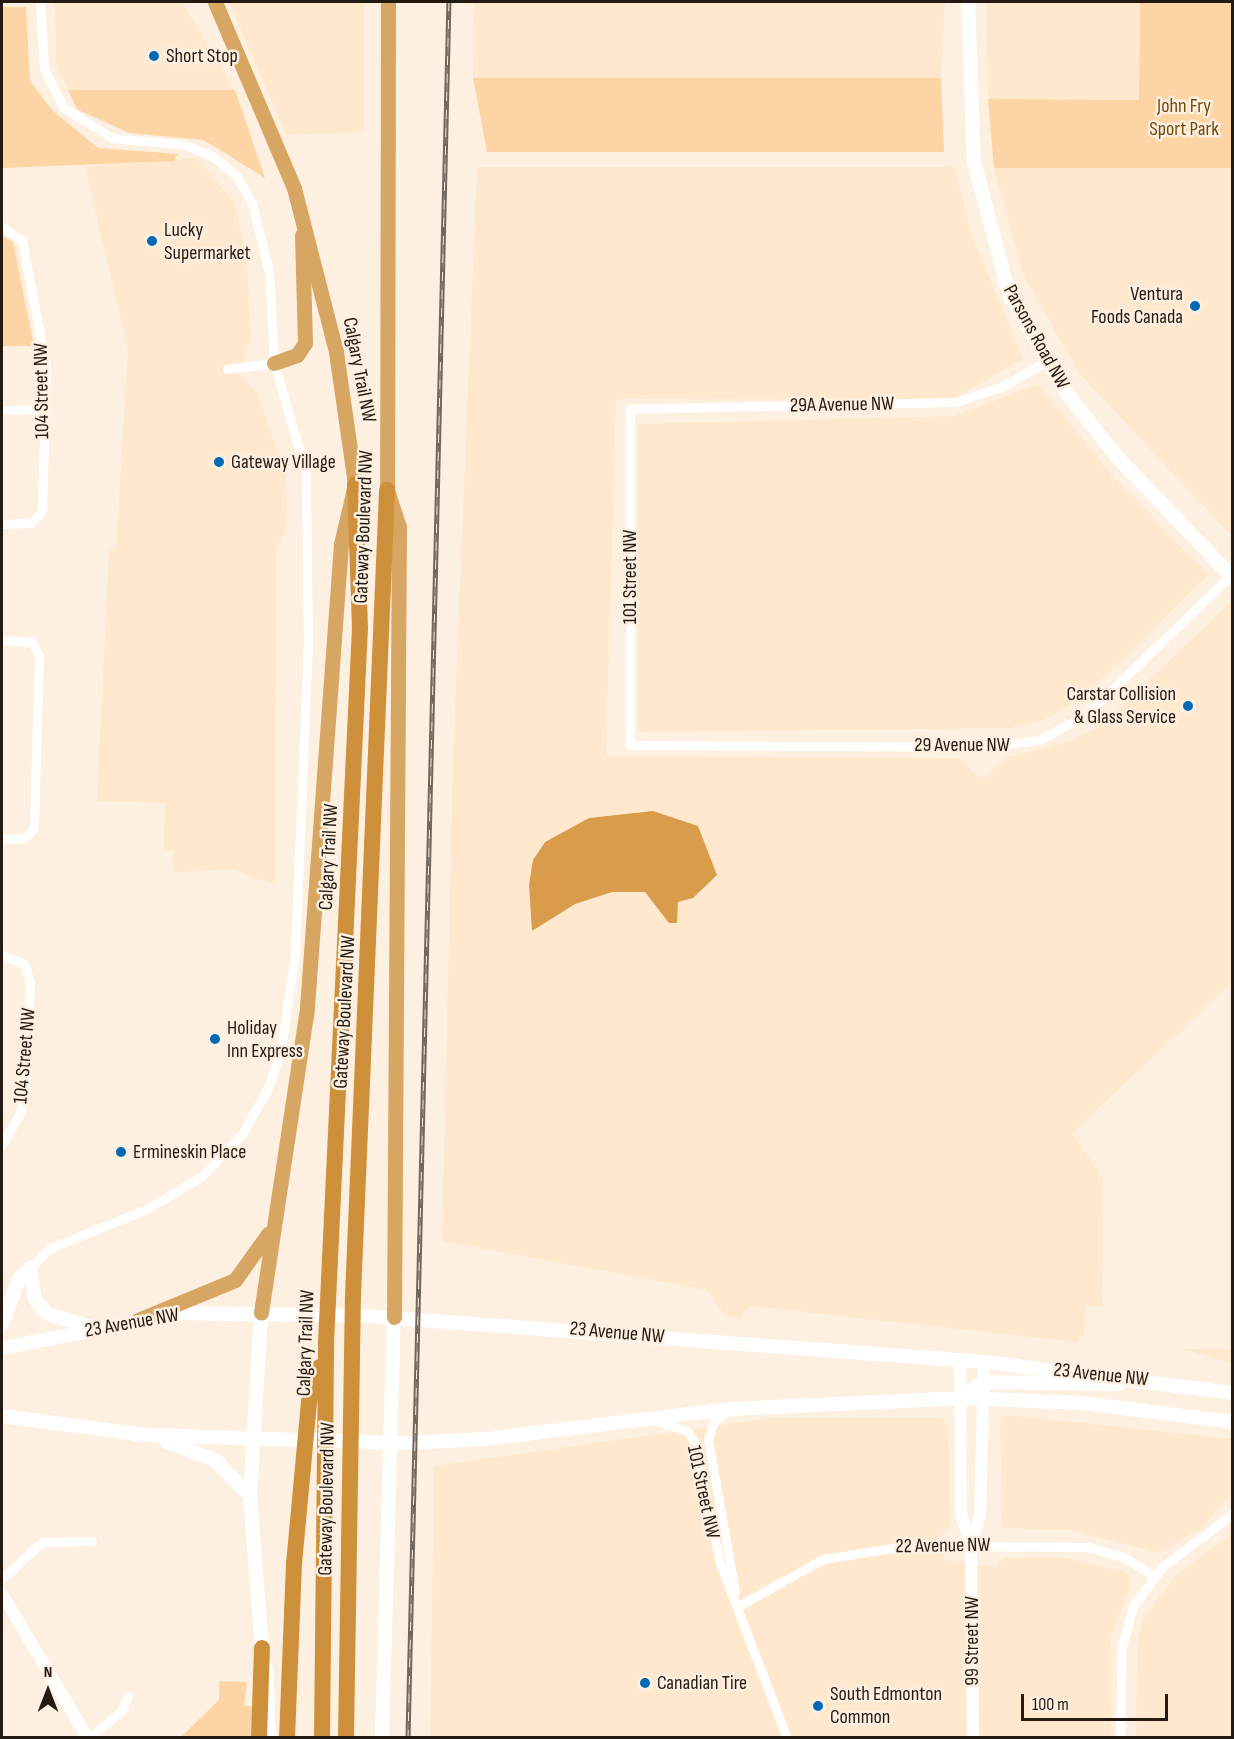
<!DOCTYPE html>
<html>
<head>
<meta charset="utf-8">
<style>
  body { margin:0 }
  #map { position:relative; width:1234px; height:1739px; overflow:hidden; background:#fef0e0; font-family:"Sofia Sans Condensed",sans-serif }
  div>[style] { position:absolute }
  .built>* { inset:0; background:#ffe8cd }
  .green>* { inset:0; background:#fdd4a3 }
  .water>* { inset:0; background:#d99c4b }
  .minor>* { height:9px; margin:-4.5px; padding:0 4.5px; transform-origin:4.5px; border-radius:4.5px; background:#fff }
  .tertiary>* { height:12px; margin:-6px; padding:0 6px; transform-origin:6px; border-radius:6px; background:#fff }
  .secondary>* { height:14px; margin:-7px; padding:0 7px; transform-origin:7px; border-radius:7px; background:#fff }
  .trunk>* { height:15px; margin:-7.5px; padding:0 7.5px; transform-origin:7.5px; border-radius:7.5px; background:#d8a663 }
  .motorway>* { height:16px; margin:-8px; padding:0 8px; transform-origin:8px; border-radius:8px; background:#cf903c }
  .rail>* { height:5px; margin-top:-2.5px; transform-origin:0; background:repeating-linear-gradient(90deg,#fef0e0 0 9px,#70665a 0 18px); box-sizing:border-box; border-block:2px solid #70665a }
  .dots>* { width:16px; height:16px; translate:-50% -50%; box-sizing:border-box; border:3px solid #fef0e0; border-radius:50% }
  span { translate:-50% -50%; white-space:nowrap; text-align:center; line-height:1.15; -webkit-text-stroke:5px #fef0e0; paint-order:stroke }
  .poi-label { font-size:20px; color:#231a11 }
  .left { translate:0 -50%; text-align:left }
  .right { translate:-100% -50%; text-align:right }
  .park-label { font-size:20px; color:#734a0b }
  .street-label { font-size:20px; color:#231a11 }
  .frame { position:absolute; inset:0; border:3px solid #231a11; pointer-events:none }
  .north { position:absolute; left:18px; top:1661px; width:60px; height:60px; -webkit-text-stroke:4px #fef0e0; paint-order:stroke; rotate:0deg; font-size:16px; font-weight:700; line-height:24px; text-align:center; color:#231a11 }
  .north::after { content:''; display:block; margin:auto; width:21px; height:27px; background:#231a11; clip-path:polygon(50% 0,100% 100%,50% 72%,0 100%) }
  .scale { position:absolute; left:1021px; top:1694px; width:147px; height:27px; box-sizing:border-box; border:3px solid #231a11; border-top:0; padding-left:8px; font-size:18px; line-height:21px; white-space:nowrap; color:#231a11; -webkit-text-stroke:4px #fef0e0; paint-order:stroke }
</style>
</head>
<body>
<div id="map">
  <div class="built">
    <i style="clip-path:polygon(55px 2px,182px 2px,235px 90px,68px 90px,56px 63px)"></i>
    <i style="clip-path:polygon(229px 2px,364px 2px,364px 132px,286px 135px)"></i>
    <i style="clip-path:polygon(474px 2px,945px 2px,941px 78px,473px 78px)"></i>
    <i style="clip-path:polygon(987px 2px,1140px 2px,1139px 100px,988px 99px)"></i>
    <i style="clip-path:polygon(197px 158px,235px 204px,247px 261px,251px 338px,239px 373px,258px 394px,286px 477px,287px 527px,276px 549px,275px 885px,231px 869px,174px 873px,173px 850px,164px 849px,165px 803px,97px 801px,109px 550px,116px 548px,128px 350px,85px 167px)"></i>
    <i style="clip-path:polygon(477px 167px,955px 167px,971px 233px,1023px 359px,951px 400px,616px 399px,606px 756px,959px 758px,978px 777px,987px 777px,1007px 757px,1072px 741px,1106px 721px,1232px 601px,1232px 982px,1072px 1133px,1103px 1179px,1102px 1306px,1085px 1307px,1084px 1335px,1076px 1342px,750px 1306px,741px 1318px,726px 1316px,707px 1290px,442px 1241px,453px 757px)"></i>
    <i style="clip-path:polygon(994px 168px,1232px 168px,1232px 536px,1079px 373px,1022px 272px)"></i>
    <i style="clip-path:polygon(1038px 384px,1113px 477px,1208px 575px,1083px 698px,1044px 720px,1010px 728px,638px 732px,638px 424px,955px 416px)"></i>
    <i style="clip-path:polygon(1182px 1349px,1232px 1349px,1232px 1363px)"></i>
    <i style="clip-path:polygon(1007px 1415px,1232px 1439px,1232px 1493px,1200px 1529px,1159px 1553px,1070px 1530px,1002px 1528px,1000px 1419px)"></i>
    <i style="clip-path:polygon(770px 1418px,940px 1418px,948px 1425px,950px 1527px,940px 1534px,945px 1560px,997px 1567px,1003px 1558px,1060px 1557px,1127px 1572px,1131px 1584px,1111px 1637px,1111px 1737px,430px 1738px,434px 1466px)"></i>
    <i style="clip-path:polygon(1232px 1534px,1232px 1737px,1136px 1737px,1137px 1643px,1144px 1617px,1176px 1575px)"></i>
  </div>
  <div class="green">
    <i style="clip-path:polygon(1140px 2px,1232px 2px,1232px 168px,994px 168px,988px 99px,1139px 100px)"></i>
    <i style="clip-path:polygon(2px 7px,26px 7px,30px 81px,52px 110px,98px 148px,178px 154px,174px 161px,2px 168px)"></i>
    <i style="clip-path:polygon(473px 78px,941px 78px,944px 152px,487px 152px)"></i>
    <i style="clip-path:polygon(68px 90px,235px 90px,265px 178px,204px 140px,129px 133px,77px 109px)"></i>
    <i style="clip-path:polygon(2px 235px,13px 242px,34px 346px,2px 346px)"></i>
    <i style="clip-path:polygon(219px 1681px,247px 1682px,244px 1705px,253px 1707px,251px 1737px,180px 1738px,219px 1700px)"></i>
  </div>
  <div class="water">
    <i style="clip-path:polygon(653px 811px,698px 826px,717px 875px,693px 898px,678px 902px,677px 923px,669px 923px,645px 892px,612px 892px,575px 904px,532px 931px,529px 885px,533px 860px,545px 842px,589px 818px)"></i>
  </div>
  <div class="minor">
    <i style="left:2px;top:227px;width:24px;rotate:33deg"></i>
    <i style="left:22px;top:240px;width:129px;rotate:79.3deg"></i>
    <i style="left:46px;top:367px;width:144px;rotate:91.6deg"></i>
    <i style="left:42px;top:511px;width:16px;rotate:133deg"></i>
    <i style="left:31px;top:523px;width:29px;rotate:178deg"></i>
    <i style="left:1045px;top:362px;width:51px;rotate:150.4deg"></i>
    <i style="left:1001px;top:387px;width:48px;rotate:161.9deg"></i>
    <i style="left:955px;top:402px;width:325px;rotate:178.8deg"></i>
    <i style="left:630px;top:409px;width:336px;rotate:90deg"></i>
    <i style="left:630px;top:745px;width:354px;rotate:0.3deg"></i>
    <i style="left:984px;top:747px;width:55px;rotate:-7.3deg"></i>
    <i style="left:1039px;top:740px;width:55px;rotate:-28.4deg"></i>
    <i style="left:1087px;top:714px;width:200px;rotate:-44deg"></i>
    <i style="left:227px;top:369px;width:47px;rotate:-7.3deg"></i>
    <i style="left:2px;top:410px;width:43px;rotate:-1.3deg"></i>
    <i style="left:2px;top:640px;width:30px;rotate:4deg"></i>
    <i style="left:32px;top:642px;width:16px;rotate:63deg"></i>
    <i style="left:39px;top:656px;width:172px;rotate:91.7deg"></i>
    <i style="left:34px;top:828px;width:14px;rotate:135deg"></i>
    <i style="left:24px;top:838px;width:22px;rotate:177deg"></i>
    <i style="left:2px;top:955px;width:24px;rotate:22deg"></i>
    <i style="left:24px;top:964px;width:20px;rotate:72deg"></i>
    <i style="left:30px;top:983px;width:106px;rotate:92.2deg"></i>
    <i style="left:26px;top:1089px;width:27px;rotate:105deg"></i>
    <i style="left:19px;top:1115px;width:34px;rotate:120deg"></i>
    <i style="left:30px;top:1268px;width:28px;rotate:-45deg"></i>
    <i style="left:50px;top:1248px;width:105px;rotate:-21.9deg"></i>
    <i style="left:147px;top:1209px;width:64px;rotate:-31deg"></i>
    <i style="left:202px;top:1176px;width:58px;rotate:-46.4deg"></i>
    <i style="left:242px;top:1134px;width:51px;rotate:-60.4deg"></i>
    <i style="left:267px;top:1090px;width:42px;rotate:-70.7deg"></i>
    <i style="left:281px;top:1050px;width:98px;rotate:-81.8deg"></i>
    <i style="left:295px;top:953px;width:305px;rotate:-87.6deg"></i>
    <i style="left:308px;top:648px;width:175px;rotate:-90.7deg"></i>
    <i style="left:306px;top:473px;width:115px;rotate:-106.2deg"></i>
    <i style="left:274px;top:363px;width:91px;rotate:-93.1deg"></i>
    <i style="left:269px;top:272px;width:71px;rotate:-103.8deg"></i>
    <i style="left:252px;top:203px;width:32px;rotate:-120deg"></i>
    <i style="left:236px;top:175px;width:28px;rotate:-141deg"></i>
    <i style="left:214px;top:157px;width:30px;rotate:-157deg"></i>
    <i style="left:186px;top:145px;width:74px;rotate:-174.6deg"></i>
    <i style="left:112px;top:138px;width:58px;rotate:-147.7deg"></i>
    <i style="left:63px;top:107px;width:42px;rotate:-116.6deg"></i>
    <i style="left:44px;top:69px;width:67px;rotate:-93.4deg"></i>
    <i style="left:728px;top:1410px;width:20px;rotate:139deg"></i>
    <i style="left:713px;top:1423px;width:18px;rotate:106deg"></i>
    <i style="left:708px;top:1440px;width:154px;rotate:79.9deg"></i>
    <i style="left:656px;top:1421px;width:33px;rotate:18deg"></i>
    <i style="left:687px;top:1431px;width:12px;rotate:55deg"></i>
    <i style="left:694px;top:1441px;width:125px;rotate:78deg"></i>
    <i style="left:720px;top:1563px;width:187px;rotate:69.1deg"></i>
    <i style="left:2px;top:1579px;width:54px;rotate:-42.8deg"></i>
    <i style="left:42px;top:1542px;width:50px;rotate:-1.1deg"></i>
    <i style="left:740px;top:1605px;width:95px;rotate:-29deg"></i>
    <i style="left:823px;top:1559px;width:83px;rotate:-9deg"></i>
    <i style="left:905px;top:1546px;width:183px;rotate:0.3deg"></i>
    <i style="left:1088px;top:1547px;width:37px;rotate:16deg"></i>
    <i style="left:1124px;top:1557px;width:35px;rotate:33deg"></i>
    <i style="left:89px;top:1738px;width:43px;rotate:-40.3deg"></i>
    <i style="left:122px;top:1710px;width:15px;rotate:-67deg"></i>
    <i style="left:1120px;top:1738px;width:92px;rotate:-88.8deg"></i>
    <i style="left:1122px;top:1646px;width:41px;rotate:-74.6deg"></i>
    <i style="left:1133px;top:1606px;width:49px;rotate:-53.4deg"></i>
    <i style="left:1162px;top:1567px;width:88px;rotate:-37.1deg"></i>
  </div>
  <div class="tertiary">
    <i style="left:960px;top:1360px;width:154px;rotate:89.6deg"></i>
    <i style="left:961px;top:1514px;width:33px;rotate:72deg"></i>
    <i style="left:2px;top:1594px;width:168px;rotate:59.2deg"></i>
    <i style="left:267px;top:1667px;width:71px;rotate:87.6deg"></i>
    <i style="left:973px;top:1738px;width:193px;rotate:-90.6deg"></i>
    <i style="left:971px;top:1545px;width:30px;rotate:-73deg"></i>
    <i style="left:980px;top:1516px;width:154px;rotate:-88.5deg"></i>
  </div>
  <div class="secondary">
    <i style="left:968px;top:2px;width:160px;rotate:87.9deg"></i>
    <i style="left:974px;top:162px;width:137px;rotate:75.1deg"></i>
    <i style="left:1009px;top:294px;width:113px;rotate:59.8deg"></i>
    <i style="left:1066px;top:392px;width:85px;rotate:51.7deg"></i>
    <i style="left:1119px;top:459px;width:163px;rotate:46.2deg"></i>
    <i style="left:30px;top:1268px;width:31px;rotate:81deg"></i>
    <i style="left:35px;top:1299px;width:19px;rotate:51deg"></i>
    <i style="left:47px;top:1314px;width:47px;rotate:16.1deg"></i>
    <i style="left:261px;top:1313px;width:183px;rotate:93.4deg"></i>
    <i style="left:250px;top:1496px;width:152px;rotate:85.5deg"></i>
    <i style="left:2px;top:1324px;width:48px;rotate:-69.3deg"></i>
    <i style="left:19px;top:1279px;width:16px;rotate:-45deg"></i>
    <i style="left:2px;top:1348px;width:184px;rotate:-10.9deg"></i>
    <i style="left:183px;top:1313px;width:183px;rotate:0.9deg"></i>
    <i style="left:366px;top:1316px;width:620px;rotate:4.26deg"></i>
    <i style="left:984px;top:1362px;width:250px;rotate:7.1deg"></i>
    <i style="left:960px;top:1398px;width:29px;rotate:-34deg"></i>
    <i style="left:984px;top:1382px;width:134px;rotate:0.9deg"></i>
    <i style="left:2px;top:1416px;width:144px;rotate:7.6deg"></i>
    <i style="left:145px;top:1435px;width:260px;rotate:1.8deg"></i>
    <i style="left:405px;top:1443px;width:80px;rotate:-2.9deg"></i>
    <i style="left:485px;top:1439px;width:247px;rotate:-7deg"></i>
    <i style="left:730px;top:1409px;width:230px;rotate:-2.7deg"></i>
    <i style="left:960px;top:1398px;width:122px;rotate:2.3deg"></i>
    <i style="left:1082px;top:1403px;width:151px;rotate:7.2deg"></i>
    <i style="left:167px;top:1442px;width:51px;rotate:20.6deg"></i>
    <i style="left:215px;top:1460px;width:50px;rotate:45.8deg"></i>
    <i style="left:382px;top:1738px;width:421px;rotate:-88.4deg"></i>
  </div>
  <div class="trunk">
    <i style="left:215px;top:2px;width:202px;rotate:67deg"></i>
    <i style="left:294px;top:188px;width:169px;rotate:75.6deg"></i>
    <i style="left:336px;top:352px;width:133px;rotate:81.8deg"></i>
    <i style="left:355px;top:484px;width:62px;rotate:103.1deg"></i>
    <i style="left:341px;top:544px;width:472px;rotate:94.2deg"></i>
    <i style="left:306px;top:1015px;width:301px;rotate:98.6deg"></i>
    <i style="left:388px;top:2px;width:488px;rotate:90.1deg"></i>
    <i style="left:387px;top:490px;width:38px;rotate:72deg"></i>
    <i style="left:399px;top:526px;width:791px;rotate:90.36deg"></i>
    <i style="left:274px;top:363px;width:24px;rotate:-19deg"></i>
    <i style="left:297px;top:355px;width:14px;rotate:-56deg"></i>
    <i style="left:305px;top:343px;width:108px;rotate:-91.6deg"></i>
    <i style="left:138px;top:1320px;width:105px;rotate:-22.4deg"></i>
    <i style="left:235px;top:1280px;width:57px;rotate:-54.3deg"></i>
  </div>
  <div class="motorway">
    <i style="left:259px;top:1738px;width:90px;rotate:-88.1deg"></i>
    <i style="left:287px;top:1738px;width:174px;rotate:-87.7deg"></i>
    <i style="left:294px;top:1564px;width:163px;rotate:-84.7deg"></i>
    <i style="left:309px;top:1402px;width:36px;rotate:-74deg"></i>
    <i style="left:322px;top:1738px;width:395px;rotate:-89.4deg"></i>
    <i style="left:326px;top:1343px;width:716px;rotate:-87.28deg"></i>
    <i style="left:360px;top:628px;width:144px;rotate:-92deg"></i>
    <i style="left:346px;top:1738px;width:442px;rotate:-89.1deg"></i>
    <i style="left:353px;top:1296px;width:807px;rotate:-87.58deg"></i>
  </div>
  <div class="rail">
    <i style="left:408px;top:1738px;width:1736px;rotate:-88.65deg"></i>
  </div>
  <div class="dots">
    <i style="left:154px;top:56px;background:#0069b5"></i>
    <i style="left:152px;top:241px;background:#0069b5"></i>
    <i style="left:1195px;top:306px;background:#0069b5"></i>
    <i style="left:219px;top:462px;background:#0069b5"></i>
    <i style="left:1188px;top:706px;background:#0069b5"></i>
    <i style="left:215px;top:1039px;background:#0069b5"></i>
    <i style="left:121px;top:1152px;background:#0069b5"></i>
    <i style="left:645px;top:1683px;background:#0069b5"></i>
    <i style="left:818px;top:1706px;background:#0069b5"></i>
  </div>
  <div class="poi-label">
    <span class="left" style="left:166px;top:56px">Short Stop</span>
    <span class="left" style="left:164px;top:242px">Lucky<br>Supermarket</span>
    <span class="right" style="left:1183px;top:306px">Ventura<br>Foods Canada</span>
    <span class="left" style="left:231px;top:462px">Gateway Village</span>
    <span class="right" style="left:1176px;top:706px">Carstar Collision<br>&amp; Glass Service</span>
    <span class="left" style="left:227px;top:1040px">Holiday<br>Inn Express</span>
    <span class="left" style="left:133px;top:1152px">Ermineskin Place</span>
    <span class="left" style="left:657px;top:1683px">Canadian Tire</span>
    <span class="left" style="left:830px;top:1706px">South Edmonton<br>Common</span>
  </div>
  <div class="park-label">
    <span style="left:1184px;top:118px">John Fry<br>Sport Park</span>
  </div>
  <div class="street-label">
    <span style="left:1036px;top:337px;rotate:61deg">Parsons Road NW</span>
    <span style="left:359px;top:370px;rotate:79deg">Calgary Trail NW</span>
    <span style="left:42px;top:391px;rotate:-91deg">104 Street NW</span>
    <span style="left:842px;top:405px;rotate:-1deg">29A Avenue NW</span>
    <span style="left:364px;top:527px;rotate:-88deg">Gateway Boulevard NW</span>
    <span style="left:630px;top:577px;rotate:-90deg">101 Street NW</span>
    <span style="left:962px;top:745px">29 Avenue NW</span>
    <span style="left:329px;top:857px;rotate:-87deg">Calgary Trail NW</span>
    <span style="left:345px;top:1012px;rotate:-87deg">Gateway Boulevard NW</span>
    <span style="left:25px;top:1056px;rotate:-85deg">104 Street NW</span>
    <span style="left:132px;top:1323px;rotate:-10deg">23 Avenue NW</span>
    <span style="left:617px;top:1333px;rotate:5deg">23 Avenue NW</span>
    <span style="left:306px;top:1343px;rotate:-88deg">Calgary Trail NW</span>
    <span style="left:1101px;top:1375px;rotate:6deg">23 Avenue NW</span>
    <span style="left:703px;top:1492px;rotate:78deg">101 Street NW</span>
    <span style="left:327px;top:1499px;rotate:-89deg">Gateway Boulevard NW</span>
    <span style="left:943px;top:1546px;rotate:-1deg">22 Avenue NW</span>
    <span style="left:972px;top:1641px;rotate:-90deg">99 Street NW</span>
  </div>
  <div class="frame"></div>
  <div class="north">N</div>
  <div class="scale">100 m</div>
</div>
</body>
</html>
